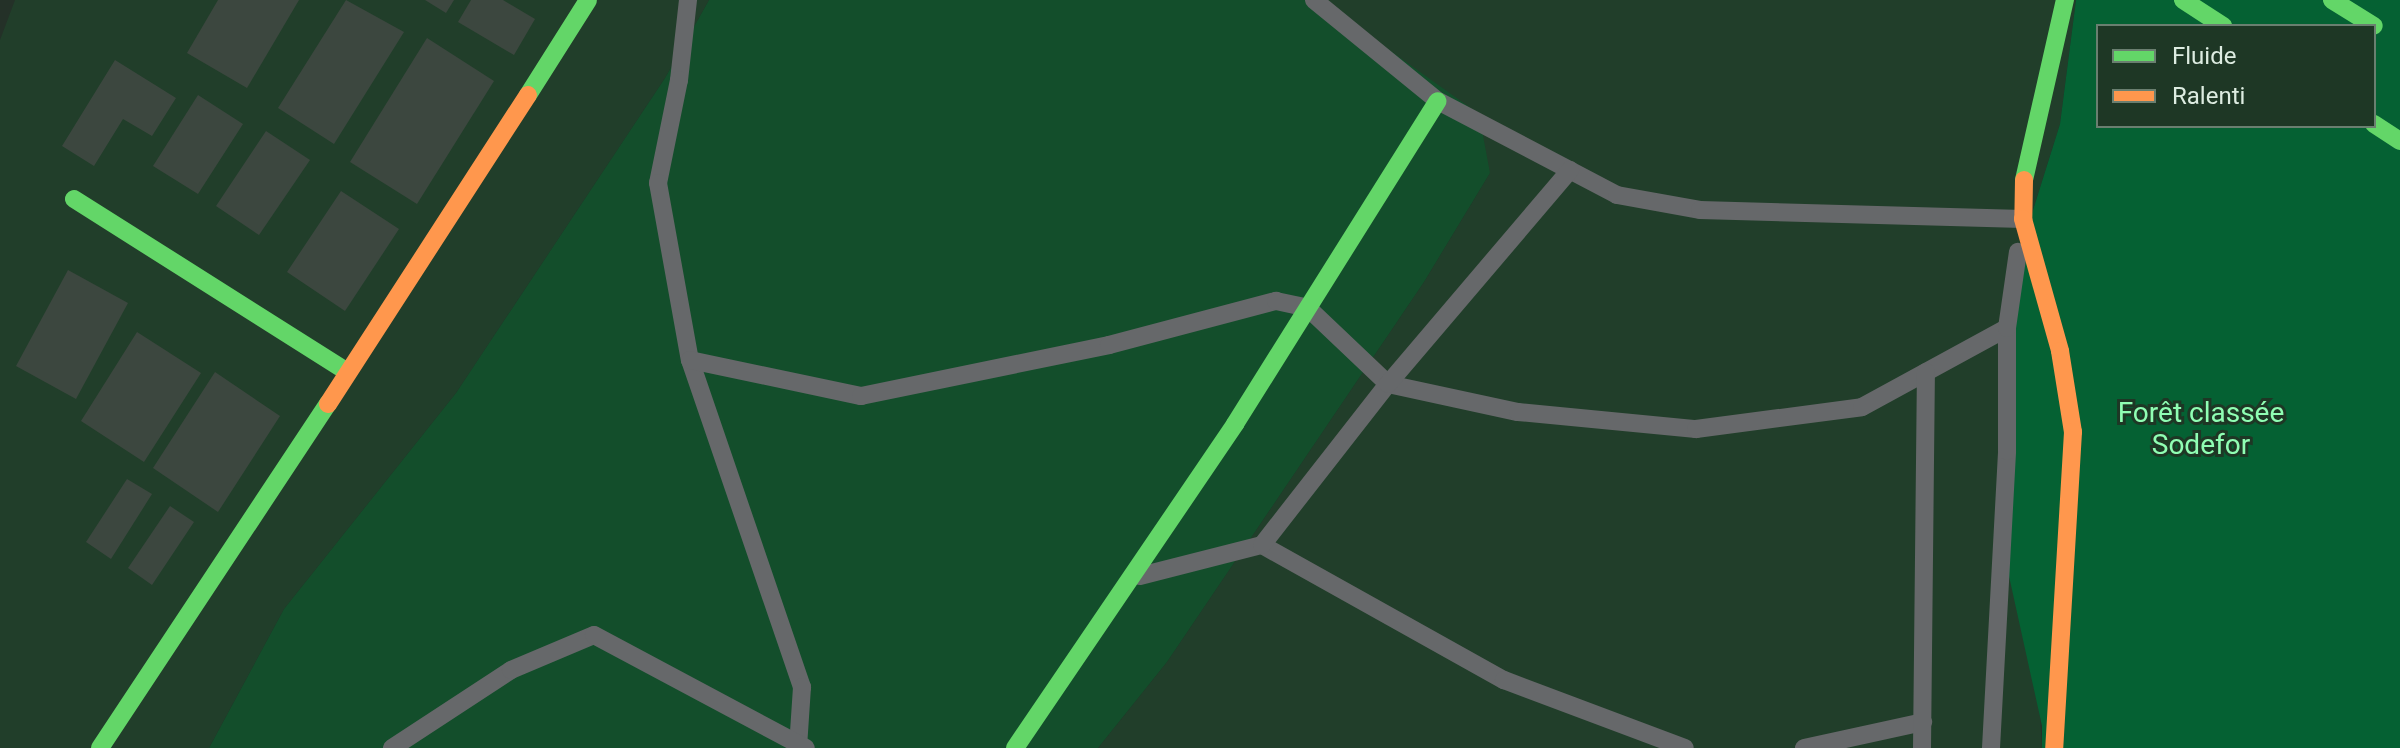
<!DOCTYPE html>
<html>
<head>
<meta charset="utf-8">
<style>
  body { margin:0 }
  #map { position:relative; width:2400px; height:748px; overflow:hidden; background:#243128; font-family:Roboto,sans-serif }
  div>[style] { position:absolute }
  .built>* { inset:0; background:#213e2a }
  .green>* { inset:0; background:#134e2b }
  .forest>* { inset:0; background:#056133 }
  .building>* { inset:0; background:#3c473f }
  .lane>* { height:18px; margin:-9px; padding:0 9px; transform-origin:9px; border-radius:9px; background:#66686a }
  .fast>* { height:18px; margin:-9px; padding:0 9px; transform-origin:9px; border-radius:9px; background:#63d668 }
  .slow>* { height:18px; margin:-9px; padding:0 9px; transform-origin:9px; border-radius:9px; background:#ff974d }
  span { translate:-50% -50%; white-space:nowrap; text-align:center; line-height:1.15; -webkit-text-stroke:6px #1e3725; paint-order:stroke }
  .park-label { font-size:28px; color:#8ffeb3 }
  .legend { position:absolute; left:2096px; top:24px; width:280px; height:104px; box-sizing:border-box; background:#1e3725; border:2px solid #6a7f70; margin:0; padding:10px 14px; list-style:none; font-size:24px; color:#ddece1 }
  .legend li { display:flex; align-items:center; gap:16px; height:40px }
  .legend b { width:40px; border:2px solid #6a7f70 }
</style>
</head>
<body>
<div id="map">
  <div class="built">
    <i style="clip-path:polygon(15px 0,709px 0,665px 78px,456px 393px,284px 609px,209px 748px,0 748px,0 40px)"></i>
    <i style="clip-path:polygon(1319px 0,2076px 0,2060px 124px,2012px 277px,2042px 748px,1098px 748px,1167px 662px,1424px 282px,1490px 173px)"></i>
  </div>
  <div class="green">
    <i style="clip-path:polygon(709px 0,1319px 0,1479px 114px,1490px 173px,1424px 282px,1167px 662px,1098px 748px,209px 748px,284px 609px,456px 393px,665px 78px)"></i>
  </div>
  <div class="forest">
    <i style="clip-path:polygon(evenodd,2076px 0,2400px 0,2400px 748px,2042px 748px,2042px 726px,2005px 558px,2012px 277px,2060px 124px,2076px 0,2098px 26px,2374px 26px,2374px 126px,2098px 126px,2098px 26px)"></i>
  </div>
  <div class="building">
    <i style="clip-path:polygon(218px 0,299px 0,247px 88px,187px 53px)"></i>
    <i style="clip-path:polygon(346px 0,404px 32px,334px 144px,278px 108px)"></i>
    <i style="clip-path:polygon(425px 0,454px 0,446px 13px)"></i>
    <i style="clip-path:polygon(471px 0,503px 0,535px 19px,514px 55px,458px 22px)"></i>
    <i style="clip-path:polygon(427px 38px,494px 81px,417px 204px,350px 162px)"></i>
    <i style="clip-path:polygon(115px 60px,176px 98px,152px 136px,123px 119px,94px 166px,62px 146px)"></i>
    <i style="clip-path:polygon(198px 95px,243px 124px,198px 194px,153px 166px)"></i>
    <i style="clip-path:polygon(266px 131px,310px 160px,259px 235px,216px 206px)"></i>
    <i style="clip-path:polygon(341px 191px,399px 229px,345px 311px,287px 272px)"></i>
    <i style="clip-path:polygon(68px 270px,128px 303px,76px 399px,16px 366px)"></i>
    <i style="clip-path:polygon(137px 332px,201px 373px,144px 462px,81px 421px)"></i>
    <i style="clip-path:polygon(215px 372px,280px 416px,218px 512px,153px 468px)"></i>
    <i style="clip-path:polygon(127px 479px,152px 494px,111px 559px,86px 542px)"></i>
    <i style="clip-path:polygon(170px 506px,194px 522px,152px 585px,128px 568px)"></i>
  </div>
  <div class="lane">
    <i style="left:688px;top:0;width:81px;rotate:96.4deg"></i>
    <i style="left:679px;top:80px;width:105px;rotate:101.5deg"></i>
    <i style="left:658px;top:183px;width:180px;rotate:79.8deg"></i>
    <i style="left:690px;top:360px;width:346px;rotate:71.1deg"></i>
    <i style="left:802px;top:687px;width:61px;rotate:93.8deg"></i>
    <i style="left:1314px;top:0;width:160px;rotate:39.2deg"></i>
    <i style="left:1438px;top:101px;width:202px;rotate:27.7deg"></i>
    <i style="left:1617px;top:195px;width:84px;rotate:10.2deg"></i>
    <i style="left:1700px;top:210px;width:323px;rotate:1.6deg"></i>
    <i style="left:690px;top:360px;width:175px;rotate:11.9deg"></i>
    <i style="left:861px;top:396px;width:253px;rotate:-11.6deg"></i>
    <i style="left:1109px;top:345px;width:173px;rotate:-14.8deg"></i>
    <i style="left:1276px;top:301px;width:33px;rotate:12deg"></i>
    <i style="left:1308px;top:308px;width:110px;rotate:43.5deg"></i>
    <i style="left:1388px;top:384px;width:133px;rotate:12.2deg"></i>
    <i style="left:1518px;top:412px;width:179px;rotate:5.5deg"></i>
    <i style="left:1696px;top:429px;width:167px;rotate:-7.5deg"></i>
    <i style="left:1862px;top:407px;width:165px;rotate:-28.6deg"></i>
    <i style="left:1262px;top:545px;width:277px;rotate:29.2deg"></i>
    <i style="left:1504px;top:680px;width:193px;rotate:20.6deg"></i>
    <i style="left:1140px;top:576px;width:126px;rotate:-14.3deg"></i>
    <i style="left:1262px;top:545px;width:204px;rotate:-52deg"></i>
    <i style="left:1388px;top:384px;width:281px;rotate:-49.6deg"></i>
    <i style="left:392px;top:748px;width:142px;rotate:-33.2deg"></i>
    <i style="left:511px;top:670px;width:90px;rotate:-22.9deg"></i>
    <i style="left:594px;top:635px;width:240px;rotate:28.1deg"></i>
    <i style="left:1804px;top:748px;width:122px;rotate:-12.3deg"></i>
    <i style="left:1922px;top:748px;width:376px;rotate:-89.4deg"></i>
    <i style="left:1991px;top:748px;width:297px;rotate:-86.9deg"></i>
    <i style="left:2007px;top:451px;width:123px;rotate:-90deg"></i>
    <i style="left:2007px;top:328px;width:77px;rotate:-81.8deg"></i>
  </div>
  <div class="fast">
    <i style="left:2183px;top:0;width:48px;rotate:33deg"></i>
    <i style="left:2332px;top:0;width:49px;rotate:31.8deg"></i>
    <i style="left:528px;top:95px;width:112px;rotate:-57.7deg"></i>
    <i style="left:2374px;top:124px;width:31px;rotate:33deg"></i>
    <i style="left:2024px;top:180px;width:185px;rotate:-77.2deg"></i>
    <i style="left:74px;top:199px;width:322px;rotate:32.3deg"></i>
    <i style="left:100px;top:748px;width:413px;rotate:-56.5deg"></i>
    <i style="left:1015px;top:748px;width:392px;rotate:-55.8deg"></i>
    <i style="left:1235px;top:424px;width:381px;rotate:-57.9deg"></i>
  </div>
  <div class="slow">
    <i style="left:2024px;top:180px;width:39px;rotate:91deg"></i>
    <i style="left:2023px;top:219px;width:137px;rotate:74.3deg"></i>
    <i style="left:2060px;top:351px;width:82px;rotate:80.9deg"></i>
    <i style="left:2073px;top:432px;width:317px;rotate:93.4deg"></i>
    <i style="left:328px;top:404px;width:368px;rotate:-57.1deg"></i>
  </div>
  <div class="park-label">
    <span style="left:2201px;top:429px">Forêt classée<br>Sodefor</span>
  </div>
  <ul class="legend">
  <li><b style="height:10px;background:#63d668"></b>Fluide</li>
  <li><b style="height:10px;background:#ff974d"></b>Ralenti</li>
  </ul>
</div>
</body>
</html>
